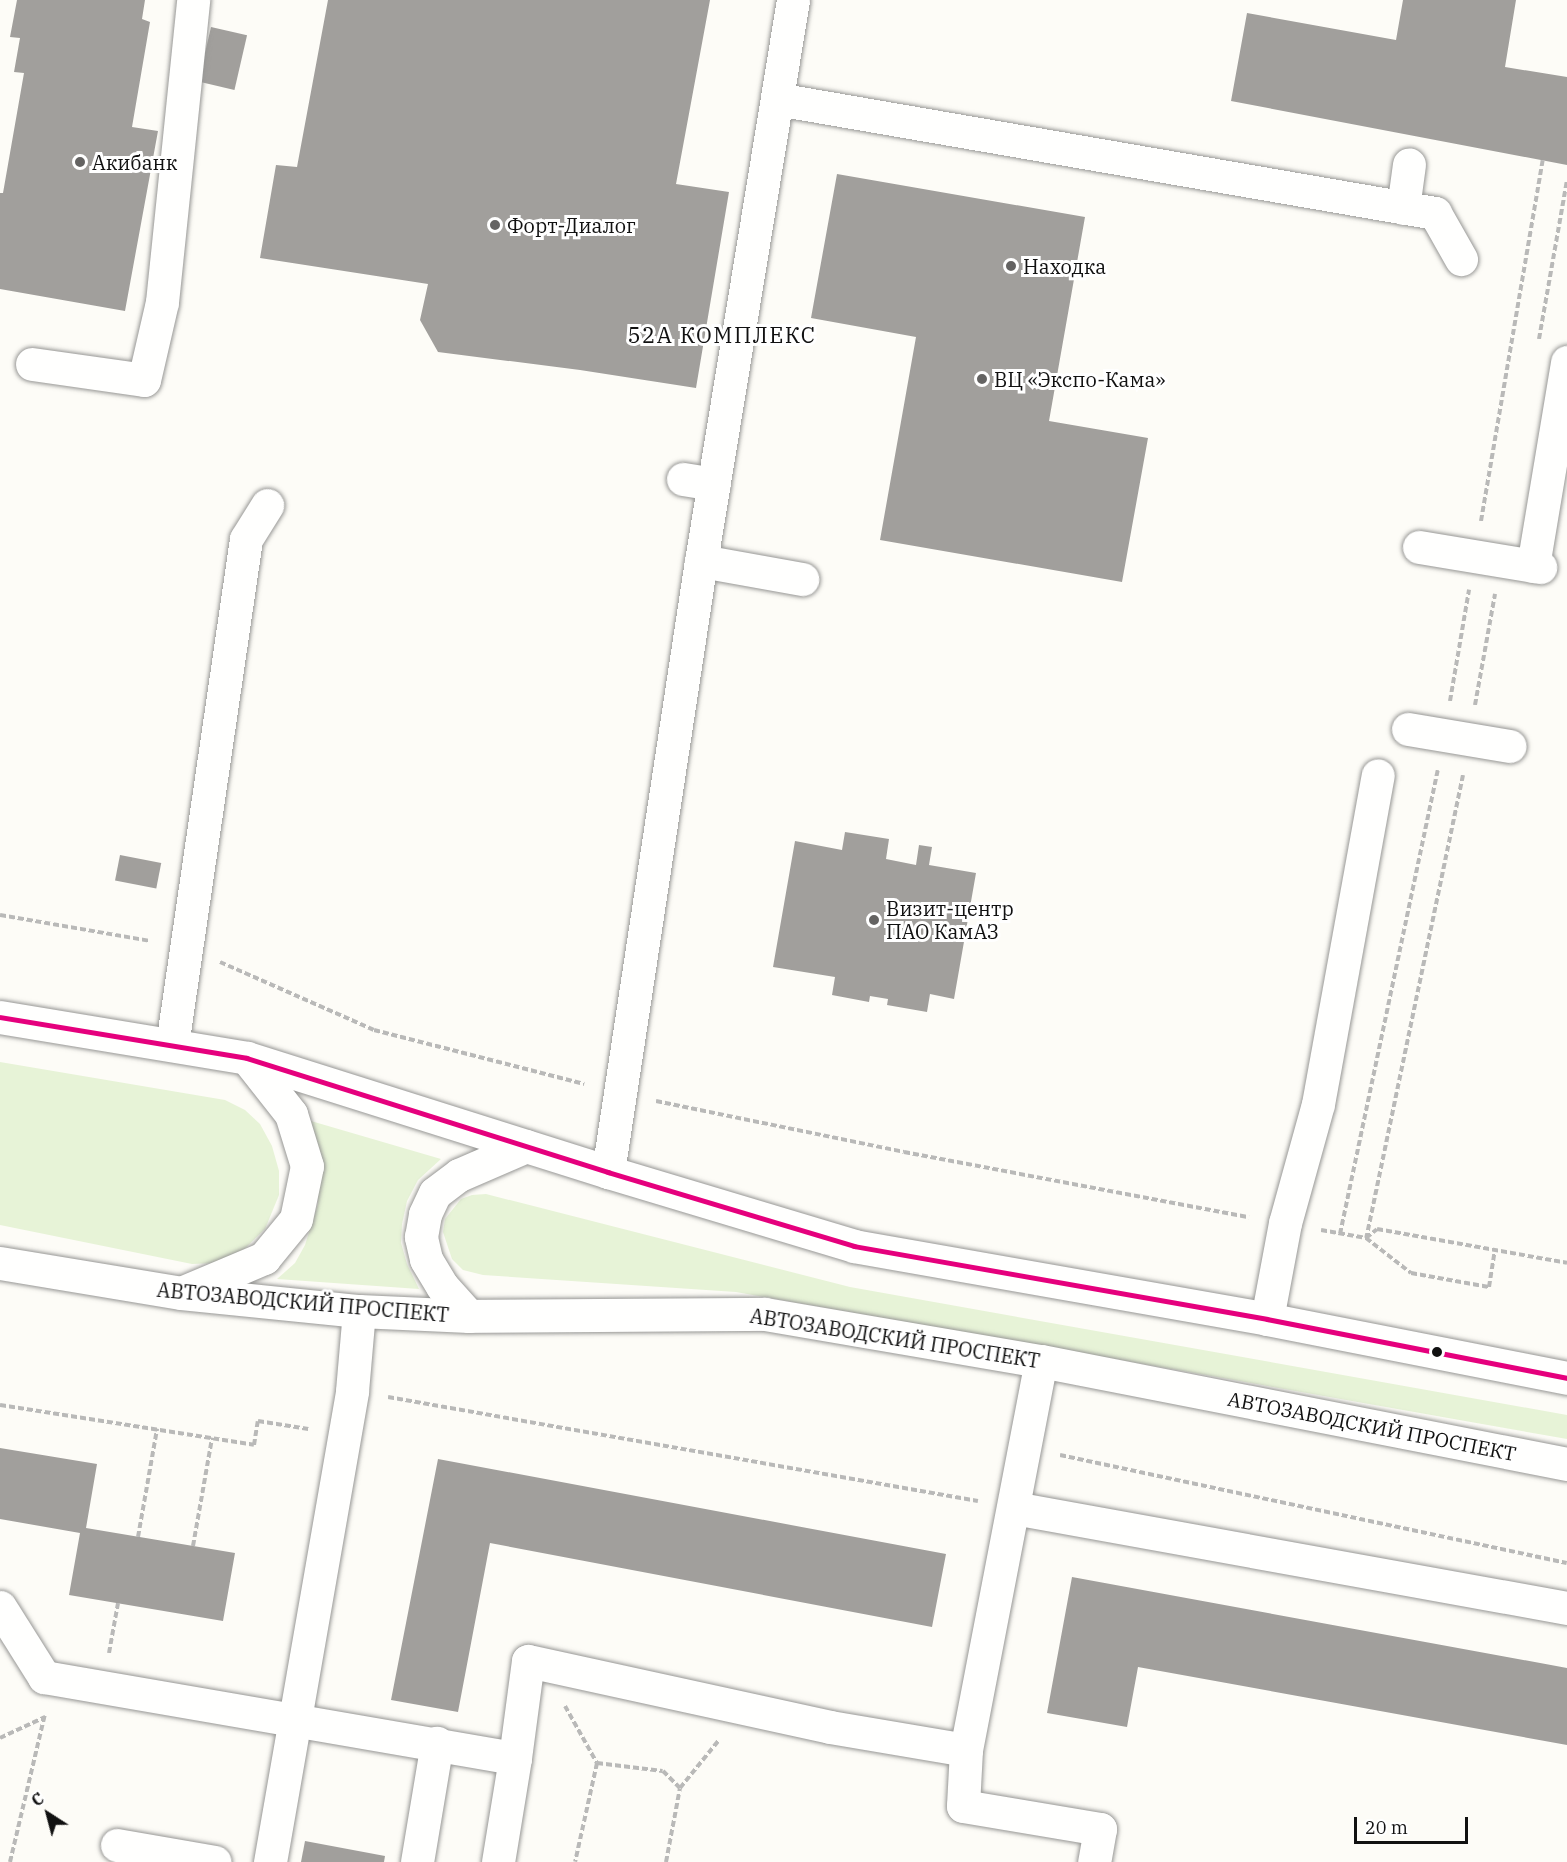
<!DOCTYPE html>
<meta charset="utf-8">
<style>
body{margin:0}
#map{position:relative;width:1567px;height:1862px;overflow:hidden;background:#fdfcf7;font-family:"IBM Plex Serif",serif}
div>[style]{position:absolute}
.green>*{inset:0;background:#e7f3d7}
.building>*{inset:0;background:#a19f9c;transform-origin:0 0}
.path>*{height:4px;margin-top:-2px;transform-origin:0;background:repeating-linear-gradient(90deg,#b9b9b8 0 6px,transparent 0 9px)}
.roads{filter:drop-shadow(0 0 2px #979795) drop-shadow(0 0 2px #979795)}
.minor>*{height:33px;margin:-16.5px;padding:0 16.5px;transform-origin:16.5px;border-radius:16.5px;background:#fffffe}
.bus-1>*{height:4.5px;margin:-2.25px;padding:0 2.25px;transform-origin:2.25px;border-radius:2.25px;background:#e5007d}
.dots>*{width:16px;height:16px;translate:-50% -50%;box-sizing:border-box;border:3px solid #fff;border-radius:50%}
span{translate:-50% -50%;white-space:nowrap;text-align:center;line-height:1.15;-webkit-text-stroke:6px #fff;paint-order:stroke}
.poi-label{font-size:20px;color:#111}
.left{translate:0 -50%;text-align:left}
.street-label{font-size:20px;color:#111}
.quarter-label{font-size:22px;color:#111;letter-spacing:1.5px}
.north{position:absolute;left:18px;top:1784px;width:60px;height:60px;-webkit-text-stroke:4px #fff;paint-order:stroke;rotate:324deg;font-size:16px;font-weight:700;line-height:24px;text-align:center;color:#111}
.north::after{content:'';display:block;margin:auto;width:21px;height:27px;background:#111;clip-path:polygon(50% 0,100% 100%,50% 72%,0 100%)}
.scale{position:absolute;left:1354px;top:1817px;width:114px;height:27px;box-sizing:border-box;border:3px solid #111;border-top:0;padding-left:8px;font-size:18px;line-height:21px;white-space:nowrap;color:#111;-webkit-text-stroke:4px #fff;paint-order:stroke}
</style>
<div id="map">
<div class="green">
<div style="clip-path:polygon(0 1062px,225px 1100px,245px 1110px,260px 1124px,272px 1146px,279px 1171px,279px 1195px,265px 1229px,237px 1256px,216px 1263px,192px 1264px,0 1225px)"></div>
<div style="clip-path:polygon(311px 1121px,441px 1159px,418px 1180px,407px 1201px,402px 1224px,401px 1243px,407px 1264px,419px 1289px,277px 1279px,295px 1263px,305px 1245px,318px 1204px,317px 1143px)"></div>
<div style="clip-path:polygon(486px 1194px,850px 1287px,1567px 1415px,1567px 1439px,736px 1292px,483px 1275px,463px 1270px,452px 1259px,443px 1232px,445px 1219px,461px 1199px,472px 1195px)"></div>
</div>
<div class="building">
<div style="clip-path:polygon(17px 0,145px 0,142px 19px,150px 22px,132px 127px,158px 131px,125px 311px,0 289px,0 193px,3px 193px,24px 73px,14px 72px,20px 38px,10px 37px)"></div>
<div style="clip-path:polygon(328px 0,710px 0,676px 184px,729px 192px,696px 388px,580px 370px,438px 352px,420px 320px,428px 284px,260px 258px,276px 165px,297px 167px)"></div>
<div style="clip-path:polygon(1403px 0,1516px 0,1505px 67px,1567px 77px,1567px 165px,1231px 101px,1247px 13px,1396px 40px)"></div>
<div style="left:211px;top:27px;width:37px;height:56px;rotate:13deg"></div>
<div style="clip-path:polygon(837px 174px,1085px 217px,1049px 421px,1148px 438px,1122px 582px,880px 540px,916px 337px,811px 318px)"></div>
<div style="clip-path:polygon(845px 832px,889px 839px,886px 859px,916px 865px,919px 845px,932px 847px,929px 865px,976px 873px,954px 999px,930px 994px,927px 1012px,887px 1005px,888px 999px,870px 996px,869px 1002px,832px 995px,835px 977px,773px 967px,795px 841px,842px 850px)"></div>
<div style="left:120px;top:855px;width:42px;height:26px;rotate:11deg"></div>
<div style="clip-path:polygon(0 1448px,97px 1464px,86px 1528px,235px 1553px,223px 1621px,69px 1595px,80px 1533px,0 1519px)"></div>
<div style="clip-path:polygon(438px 1459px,946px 1554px,932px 1627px,490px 1543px,458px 1712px,391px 1700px)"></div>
<div style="clip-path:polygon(1072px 1577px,1567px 1668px,1567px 1745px,1138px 1667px,1127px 1727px,1047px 1713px)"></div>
<div style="clip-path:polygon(305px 1841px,385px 1856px,384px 1862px,301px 1862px)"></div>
</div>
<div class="path">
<div style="left:1539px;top:339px;width:161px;rotate:-80deg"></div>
<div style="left:1481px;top:521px;width:366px;rotate:-80.3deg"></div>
<div style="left:1450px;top:701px;width:113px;rotate:-80.3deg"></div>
<div style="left:1475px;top:705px;width:113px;rotate:-79.8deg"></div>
<div style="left:1463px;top:775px;width:473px;rotate:101.8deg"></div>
<div style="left:1366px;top:1238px;width:57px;rotate:37.9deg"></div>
<div style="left:1411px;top:1273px;width:79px;rotate:10.2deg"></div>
<div style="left:1489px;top:1287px;width:37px;rotate:-81deg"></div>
<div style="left:0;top:915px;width:152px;rotate:9.8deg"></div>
<div style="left:220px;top:962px;width:168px;rotate:23.8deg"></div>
<div style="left:374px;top:1030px;width:217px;rotate:14.4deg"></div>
<div style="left:656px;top:1101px;width:253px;rotate:11.6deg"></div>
<div style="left:904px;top:1152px;width:351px;rotate:10.7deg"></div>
<div style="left:1321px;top:1230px;width:46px;rotate:10.1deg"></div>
<div style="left:1366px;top:1238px;width:14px;rotate:-39deg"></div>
<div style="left:1377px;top:1229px;width:193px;rotate:10.1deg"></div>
<div style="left:1340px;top:1234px;width:474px;rotate:-78.1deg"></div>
<div style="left:388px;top:1397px;width:599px;rotate:10deg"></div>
<div style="left:0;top:1405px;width:257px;rotate:8.9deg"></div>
<div style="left:254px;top:1445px;width:24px;rotate:-81deg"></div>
<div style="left:258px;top:1421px;width:51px;rotate:9.1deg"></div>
<div style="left:1060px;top:1455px;width:518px;rotate:12.03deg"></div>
<div style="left:138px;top:1537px;width:110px;rotate:-80deg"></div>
<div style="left:193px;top:1546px;width:110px;rotate:-80deg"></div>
<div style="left:109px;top:1653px;width:51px;rotate:-79.8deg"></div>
<div style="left:565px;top:1706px;width:65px;rotate:60.7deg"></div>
<div style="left:597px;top:1763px;width:101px;rotate:102.5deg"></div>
<div style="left:0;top:1738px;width:50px;rotate:-25deg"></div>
<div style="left:597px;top:1763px;width:66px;rotate:6.9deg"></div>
<div style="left:663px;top:1771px;width:24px;rotate:45deg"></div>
<div style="left:680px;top:1788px;width:62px;rotate:-50.9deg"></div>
<div style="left:10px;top:1862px;width:152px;rotate:-76.7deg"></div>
<div style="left:666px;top:1862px;width:75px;rotate:-79.3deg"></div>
</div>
<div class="roads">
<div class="minor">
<div style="left:777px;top:99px;width:668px;rotate:9.83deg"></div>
<div style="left:1435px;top:213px;width:53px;rotate:60.5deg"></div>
<div style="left:1403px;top:208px;width:44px;rotate:-82.2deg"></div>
<div style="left:32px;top:364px;width:113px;rotate:8.1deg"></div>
<div style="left:144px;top:380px;width:80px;rotate:-77deg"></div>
<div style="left:162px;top:302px;width:304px;rotate:-84.1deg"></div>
<div style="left:683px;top:479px;width:31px;rotate:9deg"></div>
<div style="left:1419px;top:547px;width:123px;rotate:9.4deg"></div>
<div style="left:701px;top:561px;width:103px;rotate:10.1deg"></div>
<div style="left:1533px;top:566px;width:207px;rotate:-80.5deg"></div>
<div style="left:1408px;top:729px;width:103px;rotate:9.5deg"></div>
<div style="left:0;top:1017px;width:250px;rotate:9.4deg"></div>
<div style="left:247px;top:1058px;width:379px;rotate:17.5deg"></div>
<div style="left:608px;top:1172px;width:257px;rotate:16.7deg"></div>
<div style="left:854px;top:1246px;width:419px;rotate:10deg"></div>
<div style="left:1267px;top:1319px;width:306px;rotate:11.1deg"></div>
<div style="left:172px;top:1045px;width:511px;rotate:-81.68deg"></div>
<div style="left:246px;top:539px;width:40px;rotate:-58deg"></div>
<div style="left:608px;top:1172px;width:618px;rotate:-81.35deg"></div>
<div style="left:701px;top:561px;width:568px;rotate:-80.69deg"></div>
<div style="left:0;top:1263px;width:183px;rotate:9.4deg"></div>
<div style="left:181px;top:1293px;width:179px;rotate:5.8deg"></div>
<div style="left:359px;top:1311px;width:110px;rotate:2.6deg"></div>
<div style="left:469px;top:1316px;width:296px;rotate:-0.4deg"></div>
<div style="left:765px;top:1314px;width:280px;rotate:9.7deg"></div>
<div style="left:1041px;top:1361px;width:536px;rotate:11.08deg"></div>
<div style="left:186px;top:1291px;width:85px;rotate:-22.9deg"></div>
<div style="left:264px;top:1258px;width:50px;rotate:-50.6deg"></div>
<div style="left:296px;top:1219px;width:54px;rotate:-78.3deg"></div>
<div style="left:307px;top:1166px;width:54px;rotate:-107.1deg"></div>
<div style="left:291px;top:1114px;width:71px;rotate:-128.2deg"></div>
<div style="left:469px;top:1316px;width:40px;rotate:-132deg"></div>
<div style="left:442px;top:1286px;width:31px;rotate:-121deg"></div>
<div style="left:426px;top:1259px;width:23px;rotate:-103deg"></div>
<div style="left:421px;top:1237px;width:23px;rotate:-80deg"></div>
<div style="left:425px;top:1214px;width:23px;rotate:-65deg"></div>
<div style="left:435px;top:1193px;width:30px;rotate:-37deg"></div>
<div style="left:459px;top:1175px;width:73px;rotate:-23.4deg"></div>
<div style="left:1267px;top:1319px;width:98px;rotate:-79.4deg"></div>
<div style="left:1285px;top:1223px;width:123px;rotate:-74.5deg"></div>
<div style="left:1318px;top:1104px;width:334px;rotate:-79.7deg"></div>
<div style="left:1014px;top:1508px;width:562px;rotate:10.25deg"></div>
<div style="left:0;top:1607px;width:83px;rotate:57.8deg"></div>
<div style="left:44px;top:1677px;width:478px;rotate:9.8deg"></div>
<div style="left:515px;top:1758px;width:98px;rotate:-82.4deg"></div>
<div style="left:528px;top:1661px;width:309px;rotate:12.3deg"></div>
<div style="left:830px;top:1727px;width:138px;rotate:9.6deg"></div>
<div style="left:966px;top:1750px;width:396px;rotate:-79.1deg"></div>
<div style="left:966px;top:1750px;width:56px;rotate:93.1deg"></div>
<div style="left:963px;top:1806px;width:139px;rotate:9.5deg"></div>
<div style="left:1100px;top:1829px;width:34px;rotate:100deg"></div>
<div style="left:117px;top:1845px;width:99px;rotate:9.8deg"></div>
<div style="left:270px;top:1862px;width:478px;rotate:-80.1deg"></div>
<div style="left:352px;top:1391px;width:80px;rotate:-85deg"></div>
<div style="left:417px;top:1862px;width:121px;rotate:-80.5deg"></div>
<div style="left:498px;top:1862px;width:105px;rotate:-80.7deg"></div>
</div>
</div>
<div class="bus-1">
<div style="left:0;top:1017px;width:250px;rotate:9.4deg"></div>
<div style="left:247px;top:1058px;width:379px;rotate:17.5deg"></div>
<div style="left:608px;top:1172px;width:257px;rotate:16.7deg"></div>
<div style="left:854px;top:1246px;width:419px;rotate:10deg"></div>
<div style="left:1267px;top:1319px;width:306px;rotate:11.1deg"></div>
</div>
<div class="dots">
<div style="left:80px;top:162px;background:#646362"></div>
<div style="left:495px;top:225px;background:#646362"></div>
<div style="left:1011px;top:266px;background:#646362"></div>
<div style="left:982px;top:379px;background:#646362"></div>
<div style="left:874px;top:920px;background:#646362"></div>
<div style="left:1437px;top:1352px;background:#111"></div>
</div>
<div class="poi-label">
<span class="left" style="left:92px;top:162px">Акибанк</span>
<span class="left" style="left:507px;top:225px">Форт-Диалог</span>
<span class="left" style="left:1023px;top:266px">Находка</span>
<span class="left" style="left:994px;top:379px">ВЦ «Экспо-Кама»</span>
<span class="left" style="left:886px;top:920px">Визит-центр<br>ПАО КамАЗ</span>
</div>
<div class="street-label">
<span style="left:303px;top:1302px;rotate:5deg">АВТОЗАВОДСКИЙ ПРОСПЕКТ</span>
<span style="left:895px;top:1338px;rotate:9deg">АВТОЗАВОДСКИЙ ПРОСПЕКТ</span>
<span style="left:1372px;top:1426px;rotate:11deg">АВТОЗАВОДСКИЙ ПРОСПЕКТ</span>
</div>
<div class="quarter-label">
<span style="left:722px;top:335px">52А КОМПЛЕКС</span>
</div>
<div class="north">С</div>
<div class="scale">20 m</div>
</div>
